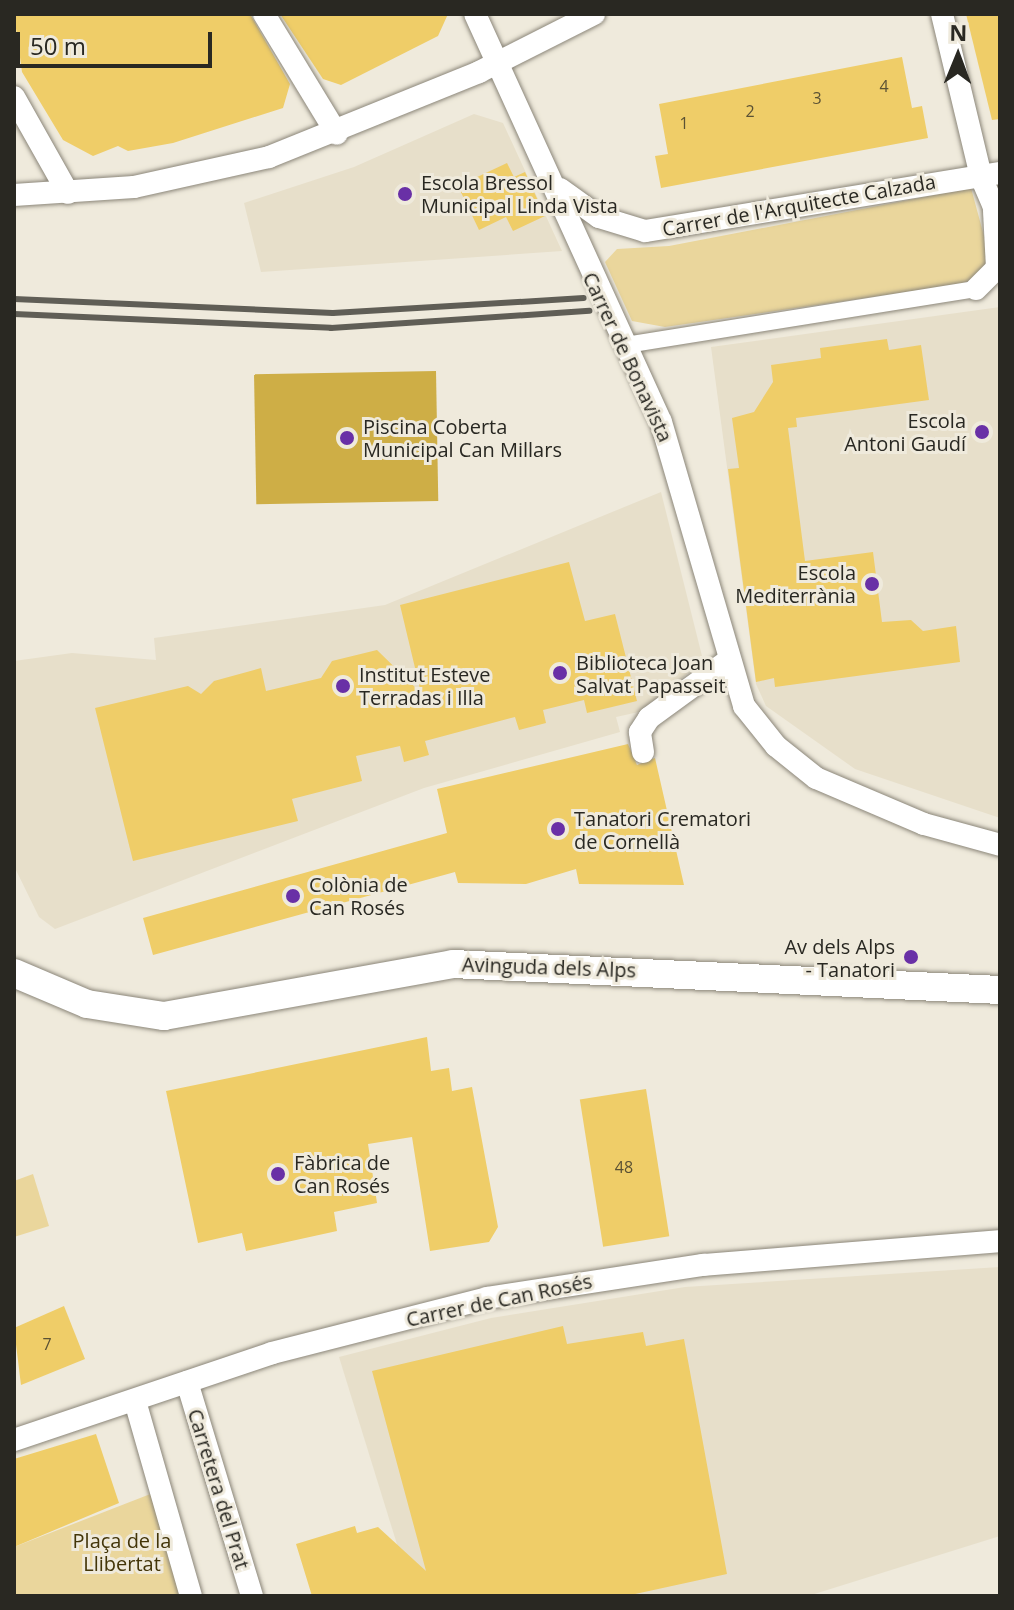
<!DOCTYPE html>
<meta charset="utf-8">
<style>
body{margin:0}
#map{position:relative;width:1014px;height:1610px;overflow:hidden;background:#efeadc;font-family:"Open Sans",sans-serif}
div>[style]{position:absolute}
.built>*{inset:0;background:#e7dfca}
.green>*{inset:0;background:#ead69c}
.water>*{inset:0;background:#ceae46;transform-origin:0 0}
.building>*{inset:0;background:#efcd68;transform-origin:0 0}
.roads{filter:drop-shadow(0 0 2px #8b8679) drop-shadow(0 0 2px #8b8679)}
.pedestrian>*{height:16px;margin:-8px;padding:0 8px;transform-origin:8px;border-radius:8px;background:#fff}
.minor>*{height:22px;margin:-11px;padding:0 11px;transform-origin:11px;border-radius:11px;background:#fff}
.tertiary>*{height:28px;margin:-14px;padding:0 14px;transform-origin:14px;border-radius:14px;background:#fff}
.rail>*{height:6px;margin:-3px;padding:0 3px;transform-origin:3px;border-radius:3px;background:#605e56}
.dots>*{width:22px;height:22px;translate:-50% -50%;box-sizing:border-box;border:4px solid #efeadc;border-radius:50%}
span{translate:-50% -50%;white-space:nowrap;text-align:center;line-height:1.15;-webkit-text-stroke:6px #efeadc;paint-order:stroke}
.number-label{font-size:16px;color:#5a5134}
.number-label span{-webkit-text-stroke-width:0}
.poi-label{font-size:20px;color:#292822}
.left{translate:0 -50%;text-align:left}
.right{translate:-100% -50%;text-align:right}
.street-label{font-size:20px;color:#292822}
.park-label{font-size:20px;color:#433508}
.frame{position:absolute;inset:0;border:16px solid #292822;pointer-events:none}
.north{position:absolute;left:918px;top:16px;width:80px;height:80px;-webkit-text-stroke:6px #efeadc;paint-order:stroke;rotate:1deg;font-size:22px;font-weight:700;line-height:32px;text-align:center;color:#292822}
.north::after{content:'';display:block;margin:auto;width:28px;height:36px;background:#292822;clip-path:polygon(50% 0,100% 100%,50% 72%,0 100%)}
.scale{position:absolute;left:16px;top:32px;width:196px;height:36px;box-sizing:border-box;border:4px solid #292822;border-top:0;padding-left:10px;font-size:24px;line-height:28px;white-space:nowrap;color:#292822;-webkit-text-stroke:6px #efeadc;paint-order:stroke}
</style>
<div id="map">
<div class="built">
<div style="clip-path:polygon(474px 114px,503px 123px,562px 251px,261px 272px,244px 203px,354px 167px)"></div>
<div style="clip-path:polygon(1000px 307px,1000px 818px,855px 769px,766px 706px,756px 684px,711px 347px)"></div>
<div style="clip-path:polygon(661px 492px,703px 660px,643px 711px,616px 717px,620px 732px,424px 788px,55px 929px,39px 917px,14px 866px,14px 661px,72px 653px,156px 660px,154px 638px,385px 605px)"></div>
<div style="clip-path:polygon(1000px 1267px,1000px 1536px,808px 1596px,413px 1596px,339px 1357px,491px 1318px,685px 1287px)"></div>
</div>
<div class="green">
<div style="clip-path:polygon(971px 188px,990px 258px,973px 280px,955px 285px,665px 327px,632px 321px,605px 262px,617px 249px,669px 246px)"></div>
<div style="clip-path:polygon(33px 1174px,49px 1226px,14px 1237px,14px 1181px)"></div>
<div style="clip-path:polygon(153px 1493px,184px 1596px,14px 1596px,14px 1547px)"></div>
</div>
<div class="water">
<div style="left:436px;top:371px;width:130px;height:182px;rotate:89deg"></div>
</div>
<div class="building">
<div style="clip-path:polygon(14px 14px,250px 14px,290px 84px,283px 108px,173px 143px,128px 151px,118px 146px,93px 156px,63px 140px,22px 72px)"></div>
<div style="clip-path:polygon(280px 14px,448px 14px,438px 36px,341px 85px,323px 79px)"></div>
<div style="clip-path:polygon(966px 14px,1000px 14px,1000px 119px,992px 120px)"></div>
<div style="clip-path:polygon(902px 57px,912px 108px,922px 106px,928px 138px,661px 188px,655px 156px,668px 154px,659px 104px)"></div>
<div style="clip-path:polygon(507px 163px,514px 177px,525px 172px,545px 216px,513px 231px,506px 217px,479px 230px,458px 186px)"></div>
<div style="clip-path:polygon(887px 339px,889px 350px,921px 345px,929px 400px,796px 418px,797px 427px,788px 428px,805px 561px,873px 552px,882px 622px,911px 620px,923px 631px,956px 626px,960px 662px,775px 687px,774px 678px,756px 682px,728px 469px,739px 468px,732px 418px,754px 412px,773px 382px,771px 365px,821px 358px,820px 348px)"></div>
<div style="clip-path:polygon(569px 562px,585px 621px,615px 614px,637px 701px,587px 713px,584px 700px,543px 710px,546px 723px,519px 730px,515px 717px,425px 741px,429px 755px,404px 762px,400px 746px,356px 756px,362px 781px,292px 799px,298px 821px,133px 861px,95px 708px,188px 686px,201px 694px,214px 681px,261px 668px,266px 691px,321px 678px,332px 661px,377px 650px,421px 693px,400px 605px)"></div>
<div style="clip-path:polygon(628px 744px,637px 765px,655px 758px,684px 885px,579px 884px,576px 869px,526px 884px,458px 883px,455px 872px,153px 955px,143px 918px,447px 833px,437px 789px)"></div>
<div style="clip-path:polygon(427px 1037px,431px 1071px,449px 1068px,452px 1091px,472px 1087px,498px 1227px,489px 1242px,430px 1251px,412px 1137px,368px 1144px,377px 1203px,334px 1212px,337px 1231px,246px 1251px,242px 1233px,198px 1243px,166px 1091px)"></div>
<div style="left:646px;top:1089px;width:149px;height:67px;rotate:81deg"></div>
<div style="clip-path:polygon(64px 1306px,85px 1359px,21px 1385px,14px 1328px)"></div>
<div style="clip-path:polygon(563px 1326px,567px 1344px,643px 1332px,646px 1346px,684px 1339px,727px 1574px,626px 1596px,312px 1596px,296px 1544px,355px 1526px,357px 1533px,378px 1527px,426px 1571px,372px 1371px)"></div>
<div style="clip-path:polygon(96px 1434px,119px 1503px,14px 1547px,14px 1459px)"></div>
</div>
<div class="roads">
<div class="pedestrian">
<div style="left:626px;top:345px;width:354px;rotate:-9.1deg"></div>
</div>
<div class="minor">
<div style="left:264px;top:14px;width:140px;rotate:58.7deg"></div>
<div style="left:475px;top:14px;width:448px;rotate:65.5deg"></div>
<div style="left:661px;top:422px;width:296px;rotate:73.7deg"></div>
<div style="left:744px;top:706px;width:51px;rotate:51.3deg"></div>
<div style="left:776px;top:746px;width:51px;rotate:38.7deg"></div>
<div style="left:816px;top:778px;width:117px;rotate:23.1deg"></div>
<div style="left:924px;top:824px;width:79px;rotate:15.4deg"></div>
<div style="left:942px;top:14px;width:168px;rotate:76.5deg"></div>
<div style="left:981px;top:177px;width:48px;rotate:66.6deg"></div>
<div style="left:14px;top:97px;width:110px;rotate:60.6deg"></div>
<div style="left:560px;top:189px;width:48px;rotate:35.7deg"></div>
<div style="left:599px;top:217px;width:48px;rotate:16.9deg"></div>
<div style="left:645px;top:231px;width:360px;rotate:-9.3deg"></div>
<div style="left:14px;top:195px;width:120px;rotate:-3.8deg"></div>
<div style="left:134px;top:187px;width:138px;rotate:-12.5deg"></div>
<div style="left:269px;top:157px;width:227px;rotate:-22deg"></div>
<div style="left:479px;top:72px;width:129px;rotate:-26.8deg"></div>
<div style="left:976px;top:289px;width:30px;rotate:-45deg"></div>
<div style="left:997px;top:268px;width:58px;rotate:-93deg"></div>
<div style="left:643px;top:752px;width:20px;rotate:-99deg"></div>
<div style="left:640px;top:732px;width:17px;rotate:-57deg"></div>
<div style="left:649px;top:718px;width:95px;rotate:-36deg"></div>
<div style="left:187px;top:1382px;width:224px;rotate:73.1deg"></div>
<div style="left:135px;top:1401px;width:203px;rotate:74deg"></div>
<div style="left:14px;top:1440px;width:272px;rotate:-18.6deg"></div>
<div style="left:272px;top:1353px;width:222px;rotate:-14.3deg"></div>
<div style="left:487px;top:1298px;width:219px;rotate:-8.7deg"></div>
<div style="left:703px;top:1265px;width:298px;rotate:-4.6deg"></div>
</div>
<div class="tertiary">
<div style="left:14px;top:973px;width:79px;rotate:23deg"></div>
<div style="left:87px;top:1004px;width:78px;rotate:8.9deg"></div>
<div style="left:164px;top:1016px;width:294px;rotate:-10.2deg"></div>
<div style="left:453px;top:964px;width:548px;rotate:2.72deg"></div>
</div>
</div>
<div class="rail">
<div style="left:14px;top:299px;width:319px;rotate:2.5deg"></div>
<div style="left:333px;top:313px;width:251px;rotate:-3.4deg"></div>
<div style="left:14px;top:314px;width:317px;rotate:2.5deg"></div>
<div style="left:331px;top:328px;width:259px;rotate:-3.8deg"></div>
</div>
<div class="dots">
<div style="left:405px;top:194px;background:#6930a6"></div>
<div style="left:982px;top:432px;background:#6930a6"></div>
<div style="left:347px;top:438px;background:#6930a6"></div>
<div style="left:872px;top:584px;background:#6930a6"></div>
<div style="left:560px;top:673px;background:#6930a6"></div>
<div style="left:343px;top:686px;background:#6930a6"></div>
<div style="left:558px;top:829px;background:#6930a6"></div>
<div style="left:293px;top:896px;background:#6930a6"></div>
<div style="left:911px;top:957px;background:#6930a6"></div>
<div style="left:278px;top:1174px;background:#6930a6"></div>
</div>
<div class="number-label">
<span style="left:884px;top:86px">4</span>
<span style="left:817px;top:98px">3</span>
<span style="left:750px;top:111px">2</span>
<span style="left:684px;top:123px">1</span>
<span style="left:624px;top:1167px">48</span>
<span style="left:47px;top:1344px">7</span>
</div>
<div class="poi-label">
<span class="left" style="left:421px;top:194px">Escola Bressol<br>Municipal Linda Vista</span>
<span class="right" style="left:966px;top:432px">Escola<br>Antoni Gaudí</span>
<span class="left" style="left:363px;top:438px">Piscina Coberta<br>Municipal Can Millars</span>
<span class="right" style="left:856px;top:584px">Escola<br>Mediterrània</span>
<span class="left" style="left:576px;top:674px">Biblioteca Joan<br>Salvat Papasseit</span>
<span class="left" style="left:359px;top:686px">Institut Esteve<br>Terradas i Illa</span>
<span class="left" style="left:574px;top:830px">Tanatori Crematori<br>de Cornellà</span>
<span class="left" style="left:309px;top:896px">Colònia de<br>Can Rosés</span>
<span class="right" style="left:895px;top:958px">Av dels Alps<br>- Tanatori</span>
<span class="left" style="left:294px;top:1174px">Fàbrica de<br>Can Rosés</span>
</div>
<div class="street-label">
<span style="left:799px;top:205px;rotate:-10deg">Carrer de l'Arquitecte Calzada</span>
<span style="left:628px;top:357px;rotate:65deg">Carrer de Bonavista</span>
<span style="left:549px;top:967px;rotate:2deg">Avinguda dels Alps</span>
<span style="left:499px;top:1300px;rotate:-12deg">Carrer de Can Rosés</span>
<span style="left:219px;top:1489px;rotate:73deg">Carretera del Prat</span>
</div>
<div class="park-label">
<span style="left:122px;top:1552px">Plaça de la<br>Llibertat</span>
</div>
<div class="frame"></div>
<div class="north">N</div>
<div class="scale">50 m</div>
</div>
